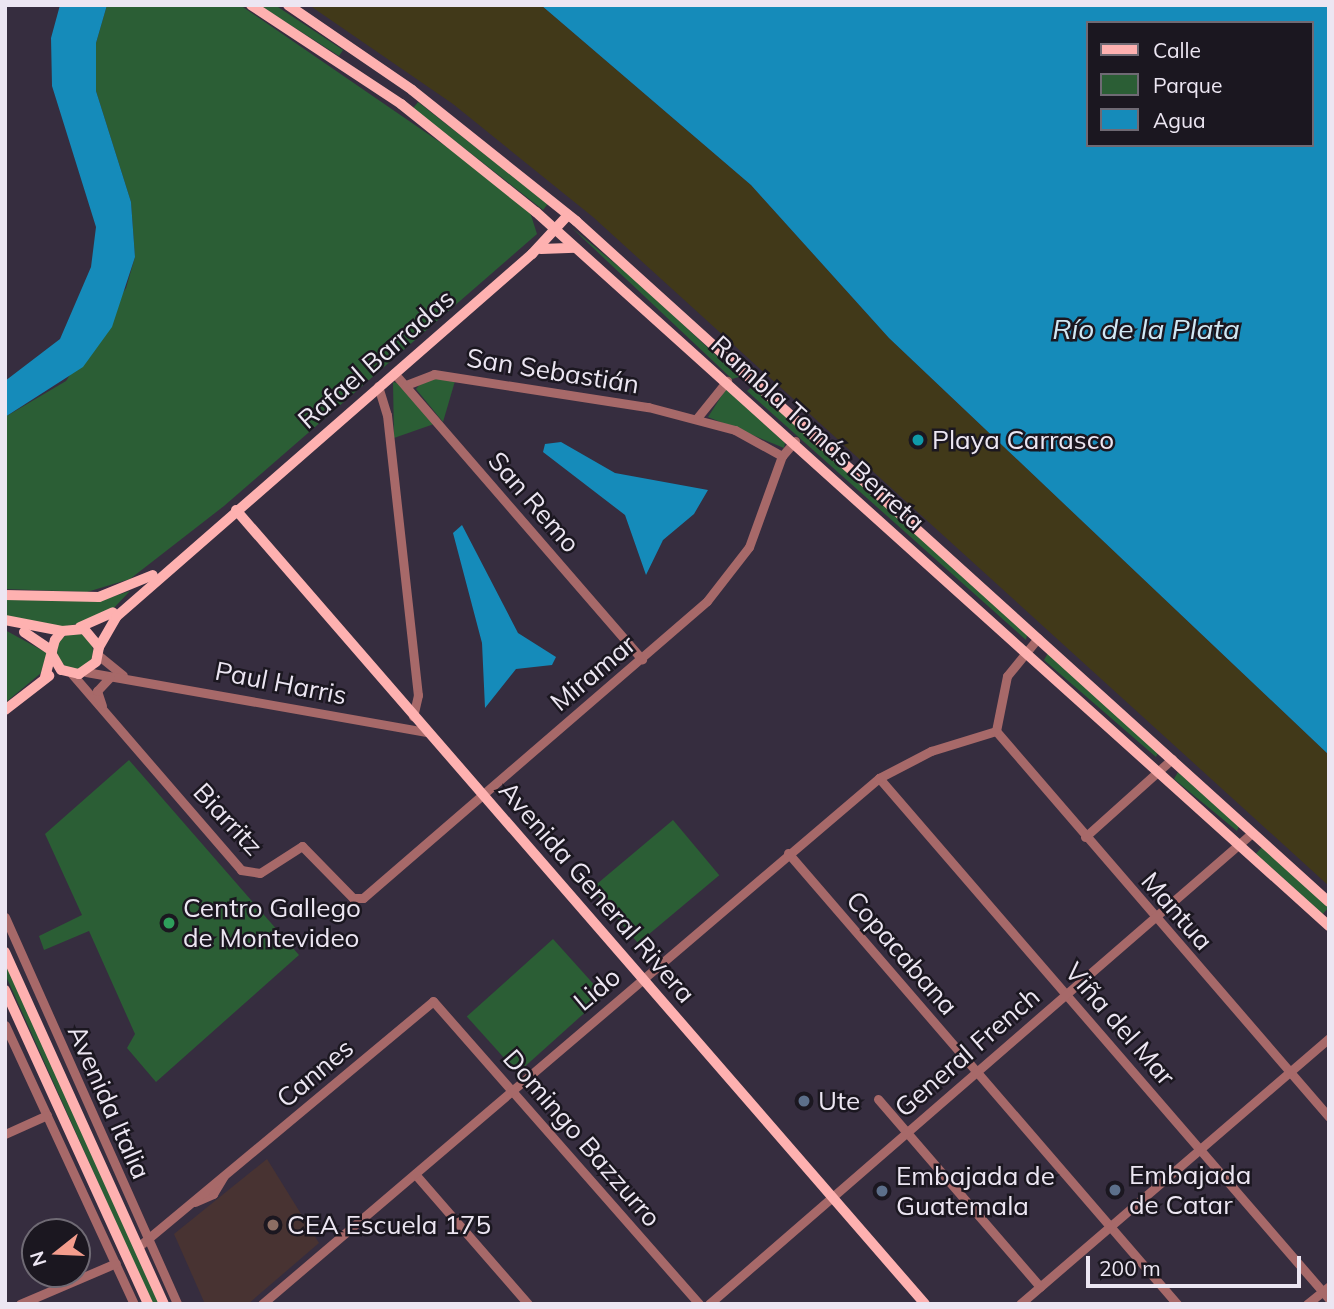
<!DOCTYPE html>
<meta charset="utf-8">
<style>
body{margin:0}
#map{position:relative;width:1334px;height:1309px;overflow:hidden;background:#362d3f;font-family:Mulish,sans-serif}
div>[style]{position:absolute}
.education>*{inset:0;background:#483332}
.green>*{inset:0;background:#2b5e35;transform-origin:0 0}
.round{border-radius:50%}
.sand>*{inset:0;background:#413919}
.water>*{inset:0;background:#158bba}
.minor>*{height:9px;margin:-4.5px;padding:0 4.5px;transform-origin:4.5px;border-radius:4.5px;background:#a76969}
.major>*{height:10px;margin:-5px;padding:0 5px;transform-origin:5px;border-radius:5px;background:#feb1b0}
.dots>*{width:19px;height:19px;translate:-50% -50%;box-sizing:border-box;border:4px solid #1b1720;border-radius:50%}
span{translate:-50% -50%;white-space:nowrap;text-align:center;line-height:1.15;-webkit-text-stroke:5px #1b1720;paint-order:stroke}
.street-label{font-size:26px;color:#ece6f2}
.poi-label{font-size:26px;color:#ece6f2}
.left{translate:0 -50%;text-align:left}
.water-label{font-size:28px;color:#d1e8f4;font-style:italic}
.frame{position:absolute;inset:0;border:7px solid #ece6f2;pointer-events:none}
.legend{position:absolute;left:1086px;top:21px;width:228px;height:126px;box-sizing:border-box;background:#1b1720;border:2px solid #6f6a74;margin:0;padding:9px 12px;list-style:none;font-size:21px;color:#ece6f2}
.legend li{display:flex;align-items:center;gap:14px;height:35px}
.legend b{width:35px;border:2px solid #6f6a74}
.north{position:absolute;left:21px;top:1218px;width:70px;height:70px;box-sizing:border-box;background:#1b1720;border:2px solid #6f6a74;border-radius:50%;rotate:252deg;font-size:19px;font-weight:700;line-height:28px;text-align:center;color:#ece6f2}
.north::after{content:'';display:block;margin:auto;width:24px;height:32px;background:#f49d8d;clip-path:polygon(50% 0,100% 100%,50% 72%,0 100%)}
.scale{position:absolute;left:1086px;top:1256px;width:215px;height:32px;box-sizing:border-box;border:4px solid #ece6f2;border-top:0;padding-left:9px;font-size:21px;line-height:24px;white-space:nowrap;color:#ece6f2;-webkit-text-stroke:5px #1b1720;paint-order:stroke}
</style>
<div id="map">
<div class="education">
<div style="clip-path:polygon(267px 1159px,319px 1243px,248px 1304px,205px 1304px,174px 1234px)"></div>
</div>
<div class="green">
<div style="clip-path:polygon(107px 5px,240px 5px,463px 158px,530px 212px,537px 234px,224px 506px,130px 579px,87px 592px,5px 589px,5px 417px,66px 381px,126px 288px,135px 257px,131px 202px,96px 91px,96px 43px)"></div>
<div style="clip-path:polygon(259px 5px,275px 5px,343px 50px,339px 56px)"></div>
<div style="left:418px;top:102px;width:165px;height:8px;rotate:38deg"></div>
<div style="clip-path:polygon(571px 227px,641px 285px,739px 377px,732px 379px)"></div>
<div style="clip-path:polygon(426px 377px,455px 381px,443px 422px,416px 389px)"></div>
<div style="clip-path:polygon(393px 382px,397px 383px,434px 424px,394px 438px)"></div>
<div style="clip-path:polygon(753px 386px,1027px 635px,1026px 640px,747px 391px)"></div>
<div style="clip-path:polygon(726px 389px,785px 443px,784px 448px,708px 417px)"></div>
<div style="clip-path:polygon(130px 591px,111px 611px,83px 623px,55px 628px,5px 617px,5px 598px,102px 600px)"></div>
<div style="clip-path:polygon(5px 630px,47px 653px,41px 673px,5px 703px)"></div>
<div class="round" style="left:57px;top:633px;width:36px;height:36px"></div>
<div style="clip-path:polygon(1048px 653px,1158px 753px,1156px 757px,1044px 660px)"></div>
<div style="clip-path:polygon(129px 760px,299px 955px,156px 1082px,127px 1048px,135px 1034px,89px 931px,44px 950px,39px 936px,82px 915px,45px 834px)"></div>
<div style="clip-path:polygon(1178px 772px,1239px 826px,1237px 831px,1174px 779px)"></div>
<div style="left:673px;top:820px;width:72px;height:106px;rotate:50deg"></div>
<div style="left:1262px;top:847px;width:90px;height:9px;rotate:42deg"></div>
<div style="left:553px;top:939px;width:76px;height:116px;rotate:48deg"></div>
<div style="clip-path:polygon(5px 959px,160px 1304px,153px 1304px,135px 1265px,5px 974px)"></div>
</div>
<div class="sand">
<div style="clip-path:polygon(309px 5px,541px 5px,751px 185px,889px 338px,1329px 755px,1329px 886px,593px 217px,453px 104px)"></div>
</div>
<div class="water">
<div style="clip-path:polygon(60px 5px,107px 5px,96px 43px,96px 91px,131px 202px,135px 257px,112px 327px,83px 367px,5px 417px,5px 381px,60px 339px,91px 267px,96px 227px,52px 86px,51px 38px)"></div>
<div style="clip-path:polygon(evenodd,541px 5px,1329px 5px,1329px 755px,889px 338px,751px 185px,541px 5px,1087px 23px,1311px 23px,1311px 145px,1087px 145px,1087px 23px)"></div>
<div style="clip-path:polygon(561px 442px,615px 473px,708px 490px,694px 514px,663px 540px,646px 575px,625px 515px,543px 452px,545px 444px)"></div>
<div style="clip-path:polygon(462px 525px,518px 633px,556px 657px,552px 665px,516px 669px,485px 708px,482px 643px,453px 533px)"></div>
</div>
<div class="minor">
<div style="left:394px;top:373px;width:379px;rotate:49.1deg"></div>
<div style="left:406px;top:385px;width:30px;rotate:-21deg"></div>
<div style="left:434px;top:374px;width:217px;rotate:8.8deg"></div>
<div style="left:648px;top:407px;width:90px;rotate:14.8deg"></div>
<div style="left:735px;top:430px;width:54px;rotate:29deg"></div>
<div style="left:378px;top:386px;width:30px;rotate:73deg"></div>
<div style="left:387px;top:415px;width:282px;rotate:83.7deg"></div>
<div style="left:418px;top:695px;width:22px;rotate:103deg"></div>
<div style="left:697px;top:418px;width:48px;rotate:-51deg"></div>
<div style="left:98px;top:655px;width:32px;rotate:39deg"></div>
<div style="left:86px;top:672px;width:346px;rotate:10deg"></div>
<div style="left:72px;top:674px;width:259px;rotate:49.2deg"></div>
<div style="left:241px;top:870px;width:19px;rotate:9deg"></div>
<div style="left:260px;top:873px;width:50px;rotate:-32.7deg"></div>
<div style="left:302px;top:846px;width:73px;rotate:45.6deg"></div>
<div style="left:353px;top:898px;width:10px"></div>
<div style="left:363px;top:898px;width:454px;rotate:-40.8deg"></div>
<div style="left:707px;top:601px;width:68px;rotate:-52.1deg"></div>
<div style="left:749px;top:547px;width:97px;rotate:-70.1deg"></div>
<div style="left:782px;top:456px;width:20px;rotate:-49deg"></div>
<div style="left:102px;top:706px;width:16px;rotate:-108deg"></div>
<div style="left:97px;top:691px;width:19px;rotate:-47deg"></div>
<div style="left:996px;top:731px;width:510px;rotate:49.22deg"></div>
<div style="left:879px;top:778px;width:688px;rotate:49.18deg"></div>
<div style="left:1085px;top:837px;width:117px;rotate:-41.9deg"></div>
<div style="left:788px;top:853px;width:596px;rotate:49.22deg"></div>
<div style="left:5px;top:917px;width:424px;rotate:66deg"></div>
<div style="left:5px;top:1025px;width:307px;rotate:65.2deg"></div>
<div style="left:878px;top:1099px;width:248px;rotate:49.2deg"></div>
<div style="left:5px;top:1134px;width:46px;rotate:-24.3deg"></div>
<div style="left:415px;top:1174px;width:172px;rotate:49deg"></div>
<div style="left:195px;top:1202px;width:20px;rotate:-24deg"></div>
<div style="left:213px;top:1194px;width:21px;rotate:-59deg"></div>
<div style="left:138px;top:1247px;width:384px;rotate:-39.8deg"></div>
<div style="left:433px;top:1001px;width:403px;rotate:48.7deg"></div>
<div style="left:20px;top:1304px;width:104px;rotate:-23.1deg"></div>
<div style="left:262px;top:1304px;width:811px;rotate:-40.45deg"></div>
<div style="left:879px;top:778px;width:59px;rotate:-27.4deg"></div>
<div style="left:931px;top:751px;width:68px;rotate:-17.1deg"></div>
<div style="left:996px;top:731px;width:56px;rotate:-78.7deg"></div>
<div style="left:1007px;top:676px;width:49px;rotate:-50.8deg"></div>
<div style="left:709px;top:1304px;width:719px;rotate:-40.94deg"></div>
<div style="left:1020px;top:1304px;width:408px;rotate:-40.7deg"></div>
<div style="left:1307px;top:1304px;width:28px;rotate:-39deg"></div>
</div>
<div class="major">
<div style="left:251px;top:5px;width:180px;rotate:33.4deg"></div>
<div style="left:401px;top:104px;width:173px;rotate:38.7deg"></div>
<div style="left:536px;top:212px;width:1067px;rotate:42deg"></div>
<div style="left:288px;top:5px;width:150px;rotate:34.4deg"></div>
<div style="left:412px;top:90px;width:210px;rotate:38.6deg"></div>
<div style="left:576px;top:221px;width:1015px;rotate:42.13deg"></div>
<div style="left:541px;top:249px;width:34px;rotate:-2deg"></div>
<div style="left:236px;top:510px;width:1051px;rotate:49.05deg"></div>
<div style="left:5px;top:595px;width:94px;rotate:1.2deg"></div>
<div style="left:99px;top:597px;width:58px;rotate:-22.2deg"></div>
<div style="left:5px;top:620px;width:58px;rotate:10.9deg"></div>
<div style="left:80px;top:627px;width:36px;rotate:-24deg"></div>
<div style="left:24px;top:632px;width:34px;rotate:34deg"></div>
<div style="left:99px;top:647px;width:34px;rotate:-60deg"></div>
<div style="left:116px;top:617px;width:552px;rotate:-41.11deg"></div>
<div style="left:532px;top:254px;width:53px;rotate:-47.3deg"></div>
<div style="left:45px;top:677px;width:38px;rotate:-75deg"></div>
<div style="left:55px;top:640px;width:11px;rotate:-52deg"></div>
<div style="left:62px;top:631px;width:22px;rotate:-5deg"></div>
<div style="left:84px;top:629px;width:23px;rotate:50deg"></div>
<div style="left:99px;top:647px;width:15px;rotate:101deg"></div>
<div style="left:96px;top:662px;width:21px;rotate:145deg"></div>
<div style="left:79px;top:674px;width:18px;rotate:-167deg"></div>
<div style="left:61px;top:670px;width:16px;rotate:-120deg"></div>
<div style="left:5px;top:710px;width:56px;rotate:-37.7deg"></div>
<div style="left:5px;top:952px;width:386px;rotate:65.7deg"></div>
<div style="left:5px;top:990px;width:345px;rotate:65.5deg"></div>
</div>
<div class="dots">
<div style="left:918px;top:440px;background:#0f9aa8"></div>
<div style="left:169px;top:923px;background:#2e9e5b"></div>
<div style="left:804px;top:1101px;background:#5c6f8a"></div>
<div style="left:1115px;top:1190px;background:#5c6f8a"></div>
<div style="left:882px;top:1191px;background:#5c6f8a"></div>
<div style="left:273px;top:1225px;background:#8d6e63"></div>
</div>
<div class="street-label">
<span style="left:376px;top:359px;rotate:-41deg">Rafael Barradas</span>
<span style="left:553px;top:371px;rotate:9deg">San Sebastián</span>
<span style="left:818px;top:433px;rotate:42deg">Rambla Tomás Berreta</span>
<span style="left:534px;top:502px;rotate:49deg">San Remo</span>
<span style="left:593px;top:673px;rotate:-40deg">Miramar</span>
<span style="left:281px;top:683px;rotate:11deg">Paul Harris</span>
<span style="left:228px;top:819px;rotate:47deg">Biarritz</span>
<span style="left:597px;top:892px;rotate:49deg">Avenida General Rivera</span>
<span style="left:1177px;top:911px;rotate:49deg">Mantua</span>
<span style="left:902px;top:953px;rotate:49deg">Copacabana</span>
<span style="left:597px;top:989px;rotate:-40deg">Lido</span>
<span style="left:1120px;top:1024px;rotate:49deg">Viña del Mar</span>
<span style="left:967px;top:1052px;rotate:-41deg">General French</span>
<span style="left:315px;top:1073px;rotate:-40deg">Cannes</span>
<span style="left:109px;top:1102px;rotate:66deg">Avenida Italia</span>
<span style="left:582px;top:1138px;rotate:49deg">Domingo Bazzurro</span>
</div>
<div class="poi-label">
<span class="left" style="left:932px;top:440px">Playa Carrasco</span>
<span class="left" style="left:183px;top:923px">Centro Gallego<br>de Montevideo</span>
<span class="left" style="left:818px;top:1101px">Ute</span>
<span class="left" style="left:1129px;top:1190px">Embajada<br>de Catar</span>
<span class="left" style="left:896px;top:1191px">Embajada de<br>Guatemala</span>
<span class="left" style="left:287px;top:1225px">CEA Escuela 175</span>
</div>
<div class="water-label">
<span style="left:1146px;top:329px">Río de la Plata</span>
</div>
<div class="frame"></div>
<ul class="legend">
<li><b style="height:9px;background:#feb1b0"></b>Calle</li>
<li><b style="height:19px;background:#2b5e35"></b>Parque</li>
<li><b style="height:19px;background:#158bba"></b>Agua</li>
</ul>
<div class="north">N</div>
<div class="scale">200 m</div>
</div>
